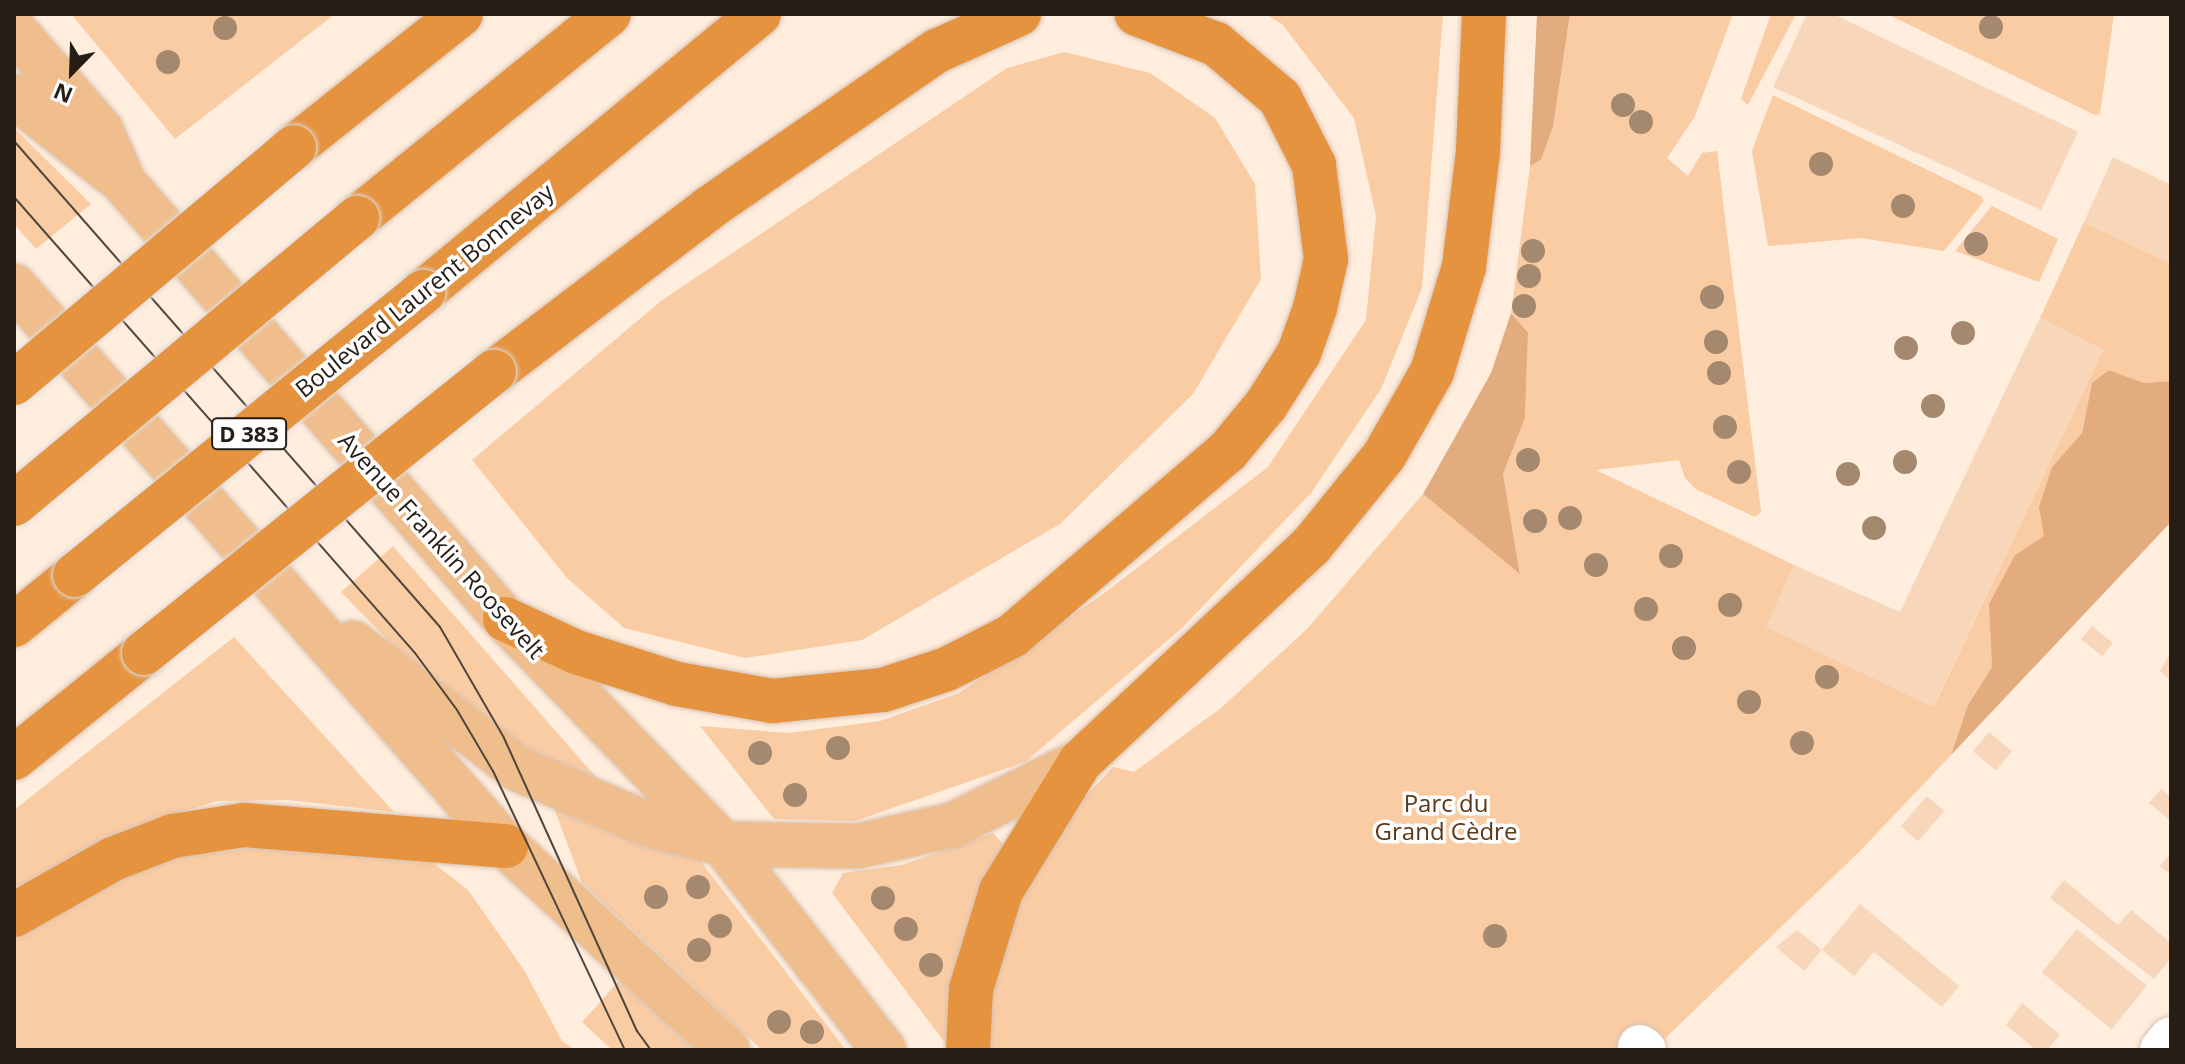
<!DOCTYPE html>
<meta charset="utf-8">
<style>
body{margin:0}
#map{position:relative;width:2185px;height:1064px;overflow:hidden;background:#ffedde;font-family:"Open Sans",sans-serif}
div>[style]{position:absolute}
.green>*{inset:0;background:#facca4}
.forest>*{inset:0;background:#e2ac7e}
.building>*{inset:0;background:#f7d6ba;transform-origin:0 0}
.roads{filter:drop-shadow(0 0 2px #d8c2b0) drop-shadow(0 0 2px #d8c2b0)}
.minor>*{height:44px;margin:-22px;padding:0 22px;transform-origin:22px;border-radius:22px;background:#fff}
.major>*{height:44px;margin:-22px;padding:0 22px;transform-origin:22px;border-radius:22px;background:#f0be8c}
.highway>*{height:44px;margin:-22px;padding:0 22px;transform-origin:22px;border-radius:22px;background:#e6933f}
.tram>*{height:2px;margin:-1px;padding:0 1px;transform-origin:1px;border-radius:1px;background:#50463d}
.bridges{filter:drop-shadow(0 0 2px #dcdbda) drop-shadow(0 0 2px #dcdbda)}
.highway-bridge>*{height:44px;margin:-22px;padding:0 22px;transform-origin:22px;border-radius:22px;background:#e6933f}
.trees>*{width:24px;height:24px;margin:-12px;border-radius:50%;background:#a5896f}
span{translate:-50% -50%;white-space:nowrap;text-align:center;line-height:1.15;-webkit-text-stroke:7px #fefefe;paint-order:stroke}
.shield-label span{padding:2px 6px;background:#fefefe;border:2px solid;border-radius:6px;-webkit-text-stroke-width:0}
.shield-label{font-size:22px;color:#251d16;font-weight:700}
.street-label{font-size:24px;color:#251d16}
.park-label{font-size:24px;color:#5c3815}
.frame{position:absolute;inset:0;border:16px solid #251d16;pointer-events:none}
.north{position:absolute;left:32px;top:32px;width:80px;height:80px;-webkit-text-stroke:6px #fefefe;paint-order:stroke;rotate:203deg;font-size:22px;font-weight:700;line-height:32px;text-align:center;color:#251d16}
.north::after{content:'';display:block;margin:auto;width:28px;height:36px;background:#251d16;clip-path:polygon(50% 0,100% 100%,50% 72%,0 100%)}
</style>
<div id="map">
<div class="green">
<div style="clip-path:polygon(71px 14px,335px 14px,175px 139px)"></div>
<div style="clip-path:polygon(1265px 14px,1443px 14px,1422px 288px,1381px 389px,1311px 493px,1182px 628px,1025px 762px,855px 821px,774px 819px,700px 726px,789px 733px,880px 721px,959px 693px,1103px 594px,1268px 467px,1366px 320px,1376px 216px,1354px 118px,1282px 24px)"></div>
<div style="clip-path:polygon(1570px 14px,1733px 14px,1695px 116px,1667px 158px,1688px 176px,1702px 153px,1717px 151px,1761px 512px,1755px 517px,1697px 490px,1685px 478px,1679px 460px,1596px 470px,1794px 565px,1767px 627px,1934px 706px,2103px 350px,2040px 318px,2084px 222px,2171px 264px,2171px 381px,2144px 383px,2109px 370px,2092px 384px,2082px 433px,2052px 467px,2044px 536px,2015px 555px,1991px 636px,1992px 667px,1968px 705px,1951px 755px,1859px 852px,1653px 1050px,986px 1050px,986px 1004px,1008px 917px,1081px 801px,1113px 767px,1134px 772px,1221px 708px,1308px 628px,1423px 494px,1520px 573px,1503px 474px,1525px 418px,1528px 334px,1511px 313px,1530px 166px,1541px 160px,1553px 127px)"></div>
<div style="clip-path:polygon(1771px 14px,1796px 14px,1748px 105px,1741px 99px)"></div>
<div style="clip-path:polygon(1887px 14px,2114px 14px,2100px 114px,2095px 115px)"></div>
<div style="clip-path:polygon(1064px 52px,1150px 73px,1215px 118px,1255px 184px,1261px 279px,1193px 394px,1060px 524px,862px 640px,745px 658px,624px 628px,567px 578px,472px 460px,661px 301px,1007px 68px)"></div>
<div style="clip-path:polygon(1773px 95px,1981px 196px,1984px 201px,1944px 251px,1861px 238px,1768px 246px,1752px 151px)"></div>
<div style="clip-path:polygon(14px 128px,91px 204px,36px 249px,14px 224px)"></div>
<div style="clip-path:polygon(1992px 206px,2058px 239px,2039px 282px,1955px 251px)"></div>
<div style="clip-path:polygon(393px 546px,611px 794px,554px 769px,417px 670px,341px 592px)"></div>
<div style="clip-path:polygon(234px 637px,394px 812px,289px 800px,217px 801px,137px 826px,14px 888px,14px 810px)"></div>
<div style="clip-path:polygon(554px 808px,695px 854px,846px 1050px,762px 1050px,582px 883px)"></div>
<div style="clip-path:polygon(993px 833px,1003px 844px,973px 905px,957px 958px,946px 1044px,832px 893px,843px 873px,902px 865px)"></div>
<div style="clip-path:polygon(254px 848px,332px 848px,432px 862px,468px 890px,524px 970px,562px 1041px,575px 1050px,14px 1050px,14px 928px,112px 874px,182px 856px)"></div>
<div style="clip-path:polygon(619px 981px,693px 1050px,610px 1048px,582px 1022px)"></div>
</div>
<div class="forest">
<div style="clip-path:polygon(1537px 14px,1570px 14px,1553px 127px,1541px 160px,1530px 166px)"></div>
<div style="clip-path:polygon(1511px 313px,1528px 333px,1525px 418px,1503px 474px,1520px 574px,1423px 494px,1491px 373px)"></div>
<div style="clip-path:polygon(2109px 370px,2144px 383px,2171px 381px,2171px 522px,1951px 755px,1968px 705px,1992px 667px,1989px 604px,2015px 555px,2044px 536px,2039px 507px,2052px 467px,2082px 433px,2092px 383px)"></div>
</div>
<div class="building">
<div style="clip-path:polygon(1807px 14px,1833px 14px,2078px 132px,2041px 210px,1773px 87px)"></div>
<div style="clip-path:polygon(2113px 157px,2171px 185px,2171px 264px,2084px 222px)"></div>
<div style="clip-path:polygon(2040px 318px,2103px 350px,1933px 707px,1766px 627px,1794px 565px,1900px 612px)"></div>
<div style="left:2092px;top:626px;width:27px;height:17px;rotate:39deg"></div>
<div style="clip-path:polygon(2171px 652px,2171px 681px,2160px 671px)"></div>
<div style="left:1989px;top:732px;width:30px;height:25px;rotate:40deg"></div>
<div style="clip-path:polygon(2161px 789px,2171px 797px,2171px 821px,2149px 803px)"></div>
<div style="left:1927px;top:796px;width:23px;height:40px;rotate:41deg"></div>
<div style="clip-path:polygon(2171px 853px,2171px 875px,2160px 866px)"></div>
<div style="clip-path:polygon(2064px 880px,2118px 925px,2131px 910px,2171px 943px,2171px 958px,2154px 979px,2050px 898px)"></div>
<div style="clip-path:polygon(1860px 904px,1959px 986px,1942px 1007px,1874px 952px,1854px 976px,1822px 950px)"></div>
<div style="left:2077px;top:929px;width:90px;height:56px;rotate:39deg"></div>
<div style="clip-path:polygon(1797px 930px,1822px 950px,1804px 971px,1776px 947px)"></div>
<div style="clip-path:polygon(2022px 1003px,2060px 1035px,2047px 1050px,2036px 1050px,2006px 1025px)"></div>
</div>
<div class="roads">
<div class="minor">
<div style="left:1640px;top:1047px;width:5px;rotate:37deg"></div>
<div style="left:2162px;top:1050px;width:14px;rotate:-51deg"></div>
</div>
<div class="major">
<div style="left:14px;top:30px;width:133px;rotate:49deg"></div>
<div style="left:101px;top:130px;width:58px;rotate:66.5deg"></div>
<div style="left:124px;top:183px;width:579px;rotate:48.85deg"></div>
<div style="left:505px;top:619px;width:313px;rotate:45.9deg"></div>
<div style="left:723px;top:844px;width:261px;rotate:52deg"></div>
<div style="left:14px;top:96px;width:126px;rotate:38.2deg"></div>
<div style="left:14px;top:286px;width:745px;rotate:48.7deg"></div>
<div style="left:506px;top:846px;width:301px;rotate:42.6deg"></div>
<div style="left:353px;top:643px;width:208px;rotate:37.4deg"></div>
<div style="left:518px;top:769px;width:138px;rotate:23deg"></div>
<div style="left:645px;top:823px;width:81px;rotate:15.1deg"></div>
<div style="left:723px;top:844px;width:135px;rotate:0.8deg"></div>
<div style="left:858px;top:846px;width:97px;rotate:-12.5deg"></div>
<div style="left:953px;top:825px;width:142px;rotate:-26.4deg"></div>
</div>
<div class="highway">
<div style="left:294px;top:147px;width:213px;rotate:-38.5deg"></div>
<div style="left:357px;top:218px;width:324px;rotate:-39deg"></div>
<div style="left:423px;top:292px;width:436px;rotate:-39.6deg"></div>
<div style="left:494px;top:372px;width:270px;rotate:-37.3deg"></div>
<div style="left:709px;top:208px;width:277px;rotate:-34.6deg"></div>
<div style="left:937px;top:51px;width:90px;rotate:-24.3deg"></div>
<div style="left:505px;top:619px;width:78px;rotate:24.9deg"></div>
<div style="left:576px;top:652px;width:106px;rotate:17.6deg"></div>
<div style="left:677px;top:684px;width:97px;rotate:10.1deg"></div>
<div style="left:772px;top:701px;width:112px;rotate:-5.7deg"></div>
<div style="left:883px;top:690px;width:67px;rotate:-18.2deg"></div>
<div style="left:947px;top:669px;width:73px;rotate:-26.9deg"></div>
<div style="left:1012px;top:636px;width:283px;rotate:-40.6deg"></div>
<div style="left:1227px;top:452px;width:61px;rotate:-50.3deg"></div>
<div style="left:1266px;top:405px;width:62px;rotate:-57.6deg"></div>
<div style="left:1299px;top:353px;width:48px;rotate:-70.4deg"></div>
<div style="left:1315px;top:308px;width:50px;rotate:-77.3deg"></div>
<div style="left:1326px;top:259px;width:95px;rotate:-97.3deg"></div>
<div style="left:1314px;top:165px;width:75px;rotate:-116.9deg"></div>
<div style="left:1280px;top:98px;width:84px;rotate:-139.8deg"></div>
<div style="left:1216px;top:44px;width:85px;rotate:-159.2deg"></div>
<div style="left:14px;top:625px;width:79px;rotate:-39.3deg"></div>
<div style="left:14px;top:758px;width:167px;rotate:-38.9deg"></div>
<div style="left:14px;top:915px;width:114px;rotate:-29.5deg"></div>
<div style="left:113px;top:859px;width:64px;rotate:-21deg"></div>
<div style="left:173px;top:836px;width:72px;rotate:-8.8deg"></div>
<div style="left:244px;top:825px;width:263px;rotate:4.6deg"></div>
<div style="left:968px;top:1050px;width:61px;rotate:-87.2deg"></div>
<div style="left:971px;top:989px;width:102px;rotate:-73deg"></div>
<div style="left:1001px;top:891px;width:151px;rotate:-58.5deg"></div>
<div style="left:1080px;top:762px;width:316px;rotate:-43.1deg"></div>
<div style="left:1311px;top:546px;width:116px;rotate:-51deg"></div>
<div style="left:1384px;top:456px;width:97px;rotate:-60.3deg"></div>
<div style="left:1432px;top:372px;width:110px;rotate:-73.1deg"></div>
<div style="left:1464px;top:267px;width:117px;rotate:-83.1deg"></div>
<div style="left:1478px;top:151px;width:137px;rotate:-87.5deg"></div>
</div>
</div>
<div class="tram">
<div style="left:14px;top:141px;width:646px;rotate:48.76deg"></div>
<div style="left:440px;top:627px;width:128px;rotate:60deg"></div>
<div style="left:504px;top:738px;width:322px;rotate:65.6deg"></div>
<div style="left:637px;top:1031px;width:24px;rotate:54deg"></div>
<div style="left:14px;top:197px;width:607px;rotate:48.67deg"></div>
<div style="left:415px;top:653px;width:71px;rotate:53.6deg"></div>
<div style="left:457px;top:710px;width:71px;rotate:59.5deg"></div>
<div style="left:493px;top:771px;width:309px;rotate:64.7deg"></div>
</div>
<div class="bridges">
<div class="highway-bridge">
<div style="left:14px;top:383px;width:366px;rotate:-40.1deg"></div>
<div style="left:14px;top:504px;width:447px;rotate:-39.8deg"></div>
<div style="left:75px;top:575px;width:449px;rotate:-39.1deg"></div>
<div style="left:144px;top:653px;width:449px;rotate:-38.8deg"></div>
</div>
</div>
<div class="trees">
<div style="left:1991px;top:27px"></div>
<div style="left:225px;top:28px"></div>
<div style="left:168px;top:62px"></div>
<div style="left:1623px;top:105px"></div>
<div style="left:1641px;top:122px"></div>
<div style="left:1821px;top:164px"></div>
<div style="left:1903px;top:206px"></div>
<div style="left:1976px;top:244px"></div>
<div style="left:1533px;top:251px"></div>
<div style="left:1529px;top:276px"></div>
<div style="left:1712px;top:297px"></div>
<div style="left:1524px;top:306px"></div>
<div style="left:1963px;top:333px"></div>
<div style="left:1716px;top:342px"></div>
<div style="left:1906px;top:348px"></div>
<div style="left:1719px;top:373px"></div>
<div style="left:1933px;top:406px"></div>
<div style="left:1725px;top:427px"></div>
<div style="left:1528px;top:460px"></div>
<div style="left:1905px;top:462px"></div>
<div style="left:1739px;top:472px"></div>
<div style="left:1848px;top:474px"></div>
<div style="left:1570px;top:518px"></div>
<div style="left:1535px;top:521px"></div>
<div style="left:1874px;top:528px"></div>
<div style="left:1671px;top:556px"></div>
<div style="left:1596px;top:565px"></div>
<div style="left:1730px;top:605px"></div>
<div style="left:1646px;top:609px"></div>
<div style="left:1684px;top:648px"></div>
<div style="left:1827px;top:677px"></div>
<div style="left:1749px;top:702px"></div>
<div style="left:1802px;top:743px"></div>
<div style="left:838px;top:748px"></div>
<div style="left:760px;top:753px"></div>
<div style="left:795px;top:795px"></div>
<div style="left:698px;top:887px"></div>
<div style="left:656px;top:897px"></div>
<div style="left:883px;top:898px"></div>
<div style="left:720px;top:926px"></div>
<div style="left:906px;top:929px"></div>
<div style="left:1495px;top:936px"></div>
<div style="left:699px;top:950px"></div>
<div style="left:931px;top:965px"></div>
<div style="left:779px;top:1022px"></div>
<div style="left:812px;top:1032px"></div>
</div>
<div class="shield-label">
<span style="left:249px;top:434px">D 383</span>
</div>
<div class="street-label">
<span style="left:424px;top:290px;rotate:-39deg">Boulevard Laurent Bonnevay</span>
<span style="left:442px;top:545px;rotate:48deg">Avenue Franklin Roosevelt</span>
</div>
<div class="park-label">
<span style="left:1446px;top:817px">Parc du<br>Grand Cèdre</span>
</div>
<div class="frame"></div>
<div class="north">N</div>
</div>
